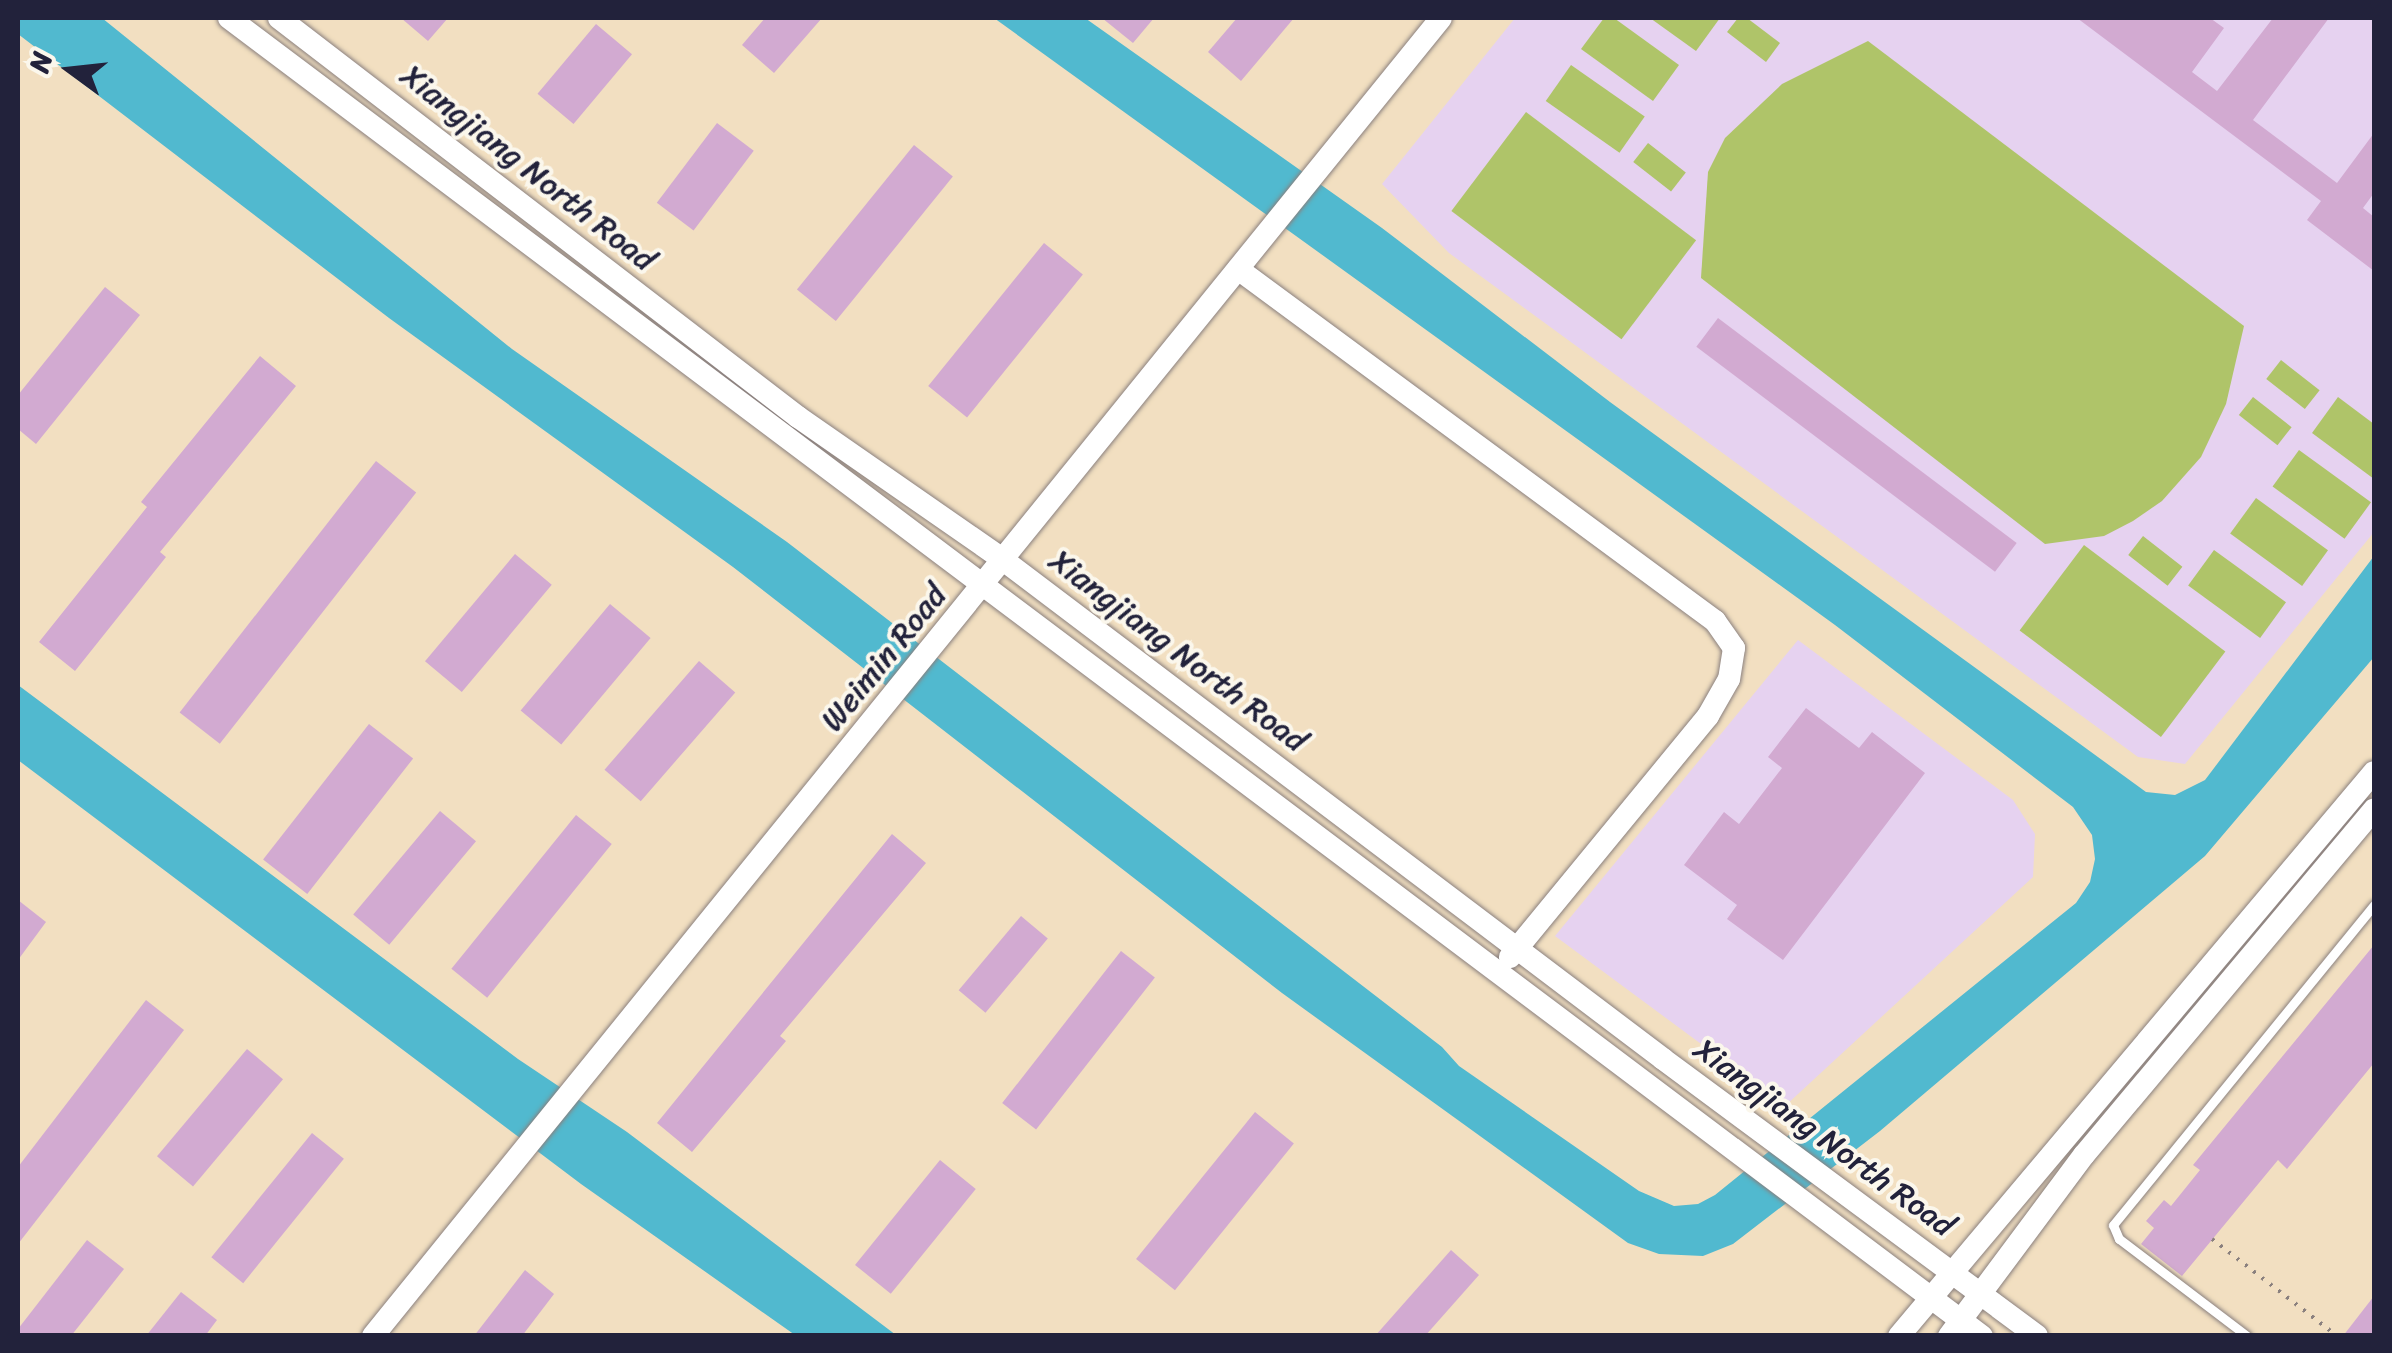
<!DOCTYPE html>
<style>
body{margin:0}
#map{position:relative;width:2392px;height:1353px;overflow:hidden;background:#f2dfc1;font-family:Sriracha,sans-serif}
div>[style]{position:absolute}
.built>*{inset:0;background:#e6d2f0}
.green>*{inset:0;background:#afc469;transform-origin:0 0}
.water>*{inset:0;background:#51b9cf}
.building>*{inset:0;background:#d2aad1;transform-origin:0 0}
.path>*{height:4px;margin-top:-2px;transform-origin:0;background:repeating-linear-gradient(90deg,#8a807e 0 2.5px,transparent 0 10.5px)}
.roads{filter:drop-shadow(0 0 2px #8a807e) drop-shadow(0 0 2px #8a807e)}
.lane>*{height:9px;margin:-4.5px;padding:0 4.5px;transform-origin:4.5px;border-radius:4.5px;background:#fff}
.secondary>*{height:22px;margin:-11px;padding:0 11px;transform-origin:11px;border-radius:11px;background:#fff}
span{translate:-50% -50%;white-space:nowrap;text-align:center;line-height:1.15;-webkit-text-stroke:8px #fbf7ec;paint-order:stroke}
.street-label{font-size:32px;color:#22223b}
.frame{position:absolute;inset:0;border:20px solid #22223b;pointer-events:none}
.north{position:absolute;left:20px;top:20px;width:100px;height:100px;-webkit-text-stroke:8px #fbf7ec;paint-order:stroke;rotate:285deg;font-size:28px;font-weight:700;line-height:40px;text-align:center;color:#22223b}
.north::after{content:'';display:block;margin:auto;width:35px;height:45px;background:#22223b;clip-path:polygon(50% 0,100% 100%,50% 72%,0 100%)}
</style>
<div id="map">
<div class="built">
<div style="clip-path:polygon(1515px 18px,2374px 18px,2374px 532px,2185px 764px,2138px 757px,1449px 253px,1382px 184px)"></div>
<div style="clip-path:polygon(1798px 640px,2013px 800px,2035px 834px,2033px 877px,1785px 1106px,1555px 936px)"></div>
</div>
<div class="green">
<div style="clip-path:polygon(1604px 18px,1614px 18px,1679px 65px,1653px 101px,1581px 49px)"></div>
<div style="clip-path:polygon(1650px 18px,1720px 18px,1696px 51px)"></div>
<div style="clip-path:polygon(1738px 18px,1747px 18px,1780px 43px,1766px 62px,1727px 32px)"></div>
<div style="clip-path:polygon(1868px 41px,2244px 326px,2226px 404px,2201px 457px,2162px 501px,2133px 521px,2104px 536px,2045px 544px,1701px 278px,1708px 172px,1725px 138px,1782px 84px)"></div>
<div style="left:1571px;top:65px;width:90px;height:44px;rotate:35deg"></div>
<div style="left:1526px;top:112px;width:213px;height:124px;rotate:37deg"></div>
<div style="left:1648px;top:143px;width:48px;height:24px;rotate:38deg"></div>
<div style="left:2281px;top:360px;width:49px;height:24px;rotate:38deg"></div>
<div style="left:2253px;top:397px;width:49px;height:23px;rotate:38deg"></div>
<div style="clip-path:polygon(2338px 397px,2374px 424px,2374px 479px,2312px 433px)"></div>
<div style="left:2299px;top:450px;width:89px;height:45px;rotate:36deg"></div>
<div style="left:2256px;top:498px;width:89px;height:44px;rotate:36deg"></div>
<div style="left:2143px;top:536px;width:50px;height:24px;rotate:38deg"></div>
<div style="left:2084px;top:545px;width:177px;height:107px;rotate:37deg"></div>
<div style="left:2214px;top:550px;width:89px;height:44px;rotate:36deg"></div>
</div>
<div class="water">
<div style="clip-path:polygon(18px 18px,102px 18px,512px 349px,787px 542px,1442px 1047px,1459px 1066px,1639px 1191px,1674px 1206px,1698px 1204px,1715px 1195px,2076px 903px,2090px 882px,2095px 859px,2092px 835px,2073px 807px,1835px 625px,994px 18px,1085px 18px,1382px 228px,1610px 402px,2146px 792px,2175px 795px,2205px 780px,2374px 556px,2374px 657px,2205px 856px,1880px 1131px,1733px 1244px,1703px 1256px,1659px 1254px,1628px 1243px,1282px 993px,733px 567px,389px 318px,18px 34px)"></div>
<div style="clip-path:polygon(18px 685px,518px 1059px,627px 1132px,896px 1335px,795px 1335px,581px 1184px,18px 760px)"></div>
</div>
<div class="building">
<div style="clip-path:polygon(401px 18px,448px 18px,428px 41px)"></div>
<div style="clip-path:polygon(765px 18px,822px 18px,774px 73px,742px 45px)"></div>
<div style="clip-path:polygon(1102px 18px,1154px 18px,1133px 43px)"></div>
<div style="clip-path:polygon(1237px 18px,1294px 18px,1241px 81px,1208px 52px)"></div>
<div style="clip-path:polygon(2077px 18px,2210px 18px,2224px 28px,2192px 72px,2217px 91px,2273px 18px,2329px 18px,2253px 120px,2337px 183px,2374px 133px,2374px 193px,2363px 208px,2374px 217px,2374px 271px,2307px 220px,2321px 201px)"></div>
<div style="left:596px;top:24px;width:47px;height:91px;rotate:40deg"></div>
<div style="left:717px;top:123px;width:46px;height:100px;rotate:37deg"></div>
<div style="left:914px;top:145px;width:50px;height:186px;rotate:39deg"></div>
<div style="left:1044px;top:243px;width:50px;height:184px;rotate:39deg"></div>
<div style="clip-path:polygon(105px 287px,140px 315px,36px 444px,18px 429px,18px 395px)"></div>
<div style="left:1718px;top:318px;width:374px;height:36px;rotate:37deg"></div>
<div style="clip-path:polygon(260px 356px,296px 386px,160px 552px,166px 557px,75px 671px,39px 642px,147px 507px,141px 502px)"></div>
<div style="left:376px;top:461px;width:51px;height:319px;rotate:38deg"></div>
<div style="left:515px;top:554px;width:48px;height:140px;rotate:40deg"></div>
<div style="left:610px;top:604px;width:53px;height:139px;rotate:40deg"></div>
<div style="left:699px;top:661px;width:48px;height:144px;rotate:41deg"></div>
<div style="clip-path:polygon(1806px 708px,1859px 748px,1872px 732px,1925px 773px,1783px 960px,1727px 919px,1737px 905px,1684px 865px,1724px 812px,1739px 824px,1782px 768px,1768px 757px)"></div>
<div style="left:369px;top:724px;width:56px;height:172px;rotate:38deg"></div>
<div style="left:440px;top:811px;width:47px;height:135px;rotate:40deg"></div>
<div style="left:576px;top:815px;width:46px;height:198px;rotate:39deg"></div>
<div style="clip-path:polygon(892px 834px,926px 863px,780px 1036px,786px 1041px,692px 1152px,657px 1123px)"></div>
<div style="clip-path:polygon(18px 900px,46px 922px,18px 960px)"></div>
<div style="left:1021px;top:916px;width:35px;height:97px;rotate:40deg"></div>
<div style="clip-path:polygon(2374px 945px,2374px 1063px,2287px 1169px,2278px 1160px,2182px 1276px,2141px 1244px,2154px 1228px,2146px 1221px,2164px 1200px,2171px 1206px,2200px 1170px,2193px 1165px)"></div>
<div style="left:1121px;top:951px;width:43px;height:193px;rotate:38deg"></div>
<div style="clip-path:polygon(146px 1000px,184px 1030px,18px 1244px,18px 1167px)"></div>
<div style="left:247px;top:1049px;width:47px;height:140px;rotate:40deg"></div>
<div style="left:1255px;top:1112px;width:50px;height:189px;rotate:39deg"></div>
<div style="left:312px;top:1133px;width:41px;height:160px;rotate:39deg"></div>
<div style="left:940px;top:1160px;width:46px;height:135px;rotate:39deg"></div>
<div style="clip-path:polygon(87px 1240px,124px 1269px,71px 1336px,18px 1336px,18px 1329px)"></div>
<div style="clip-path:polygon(1451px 1250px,1479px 1275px,1425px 1336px,1375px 1336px)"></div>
<div style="clip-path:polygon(525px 1270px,554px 1294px,522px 1336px,474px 1336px)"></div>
<div style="clip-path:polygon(181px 1292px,217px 1320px,205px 1336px,146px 1336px)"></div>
<div style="clip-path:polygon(2374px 1296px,2374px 1336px,2343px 1336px)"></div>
</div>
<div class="path">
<div style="left:2212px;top:1239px;width:152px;rotate:37.8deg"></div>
</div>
<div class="roads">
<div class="lane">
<div style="left:2247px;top:1336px;width:161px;rotate:-142.8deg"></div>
<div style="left:2119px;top:1239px;width:15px;rotate:-113deg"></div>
<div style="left:2113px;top:1225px;width:413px;rotate:-50.8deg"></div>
</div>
<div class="secondary">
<div style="left:229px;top:18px;width:2193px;rotate:36.94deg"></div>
<div style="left:279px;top:18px;width:655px;rotate:37.55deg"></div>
<div style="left:798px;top:417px;width:249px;rotate:34.8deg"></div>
<div style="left:1002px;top:559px;width:829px;rotate:37.1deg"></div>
<div style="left:1663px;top:1059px;width:465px;rotate:36.5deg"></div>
<div style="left:1238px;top:269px;width:593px;rotate:36.43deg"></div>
<div style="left:1715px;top:621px;width:33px;rotate:55deg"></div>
<div style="left:1734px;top:648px;width:31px;rotate:99deg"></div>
<div style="left:1729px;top:679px;width:43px;rotate:119.6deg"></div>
<div style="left:1708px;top:716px;width:312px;rotate:129.4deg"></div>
<div style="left:373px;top:1336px;width:1696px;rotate:-50.98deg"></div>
<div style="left:1899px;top:1336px;width:737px;rotate:-49.9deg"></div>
<div style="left:1949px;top:1336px;width:226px;rotate:-53.3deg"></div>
<div style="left:2084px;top:1155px;width:451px;rotate:-50deg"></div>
</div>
</div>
<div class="street-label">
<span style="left:528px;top:168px;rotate:38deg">Xiangjiang North Road</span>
<span style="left:1178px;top:651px;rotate:37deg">Xiangjiang North Road</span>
<span style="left:884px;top:658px;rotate:-51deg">Weimin Road</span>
<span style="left:1824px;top:1138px;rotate:36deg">Xiangjiang North Road</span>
</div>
<div class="frame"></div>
<div class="north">N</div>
</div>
